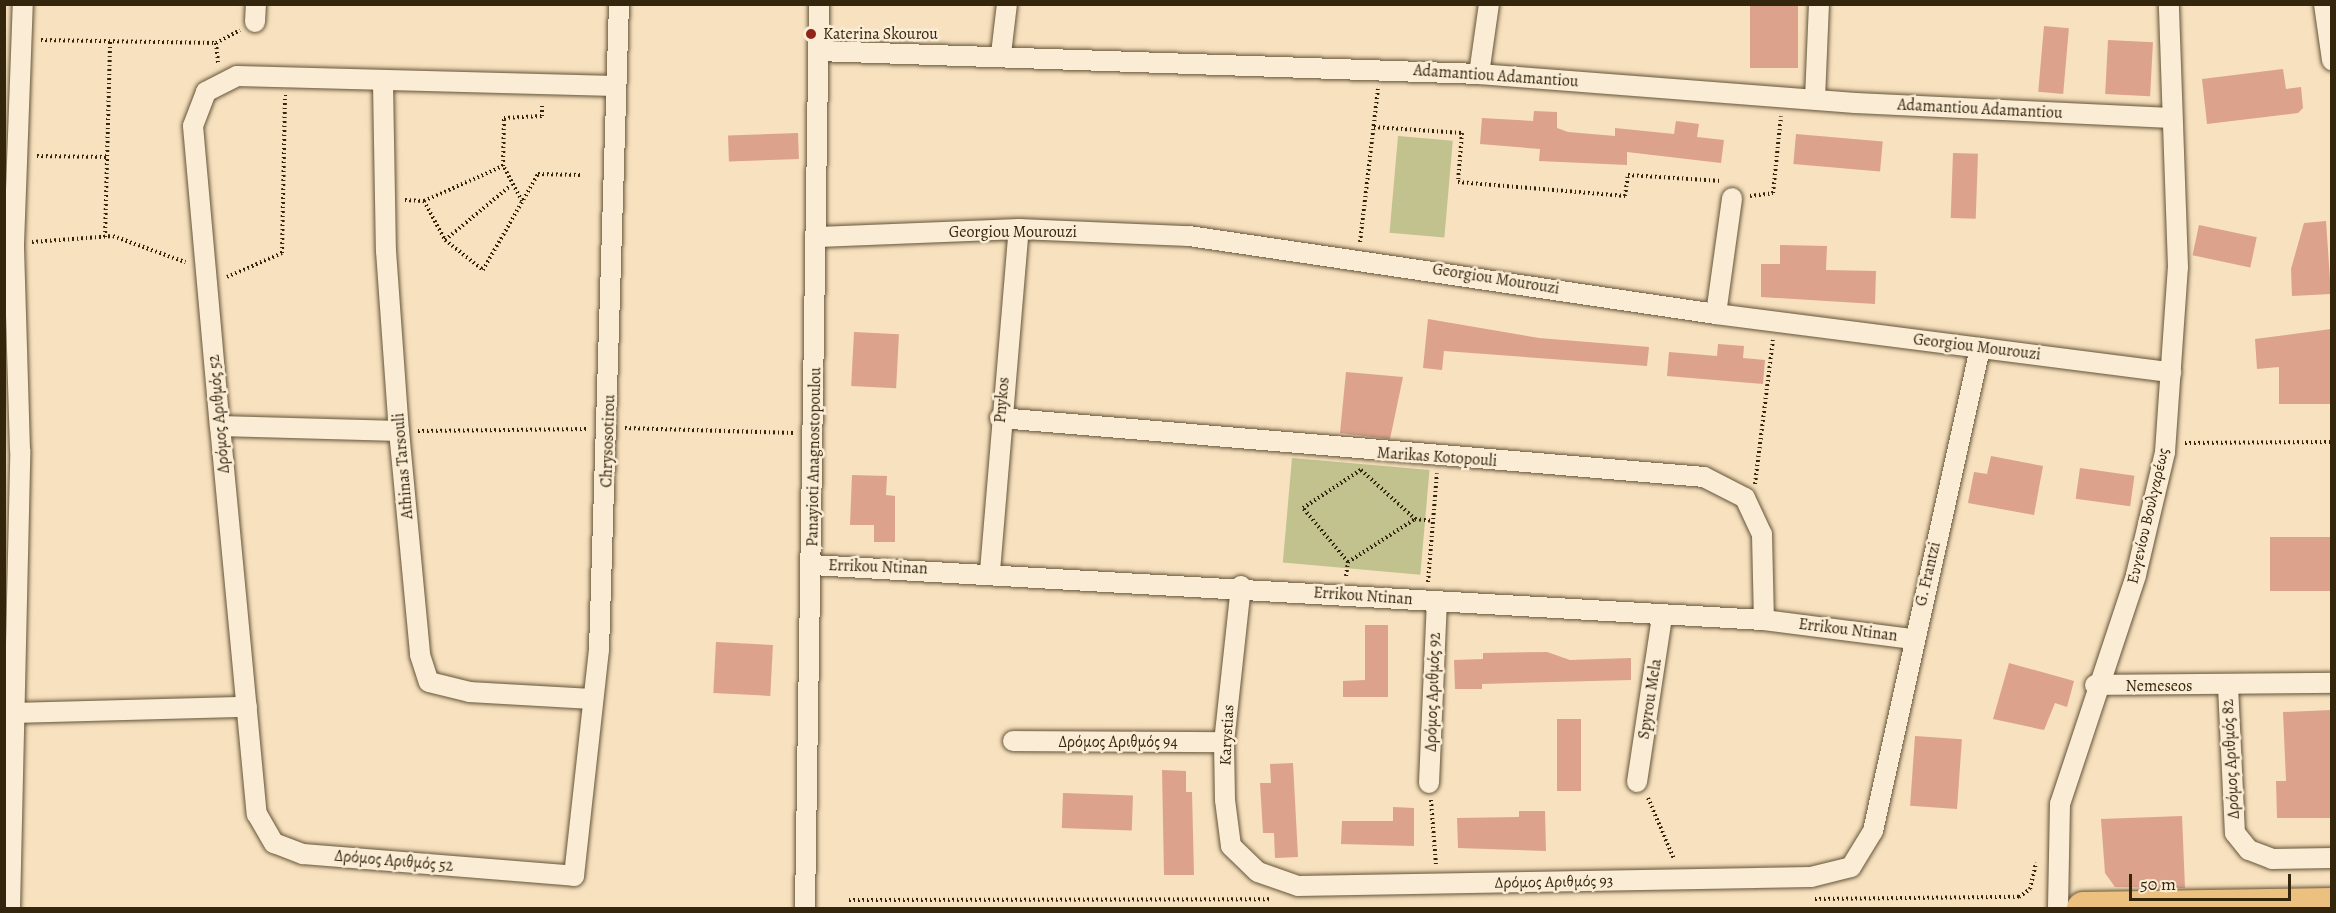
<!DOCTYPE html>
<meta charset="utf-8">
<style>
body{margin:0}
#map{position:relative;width:2336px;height:913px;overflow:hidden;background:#f7e1be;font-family:Alegreya,serif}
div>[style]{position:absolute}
.green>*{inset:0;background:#c1c28e;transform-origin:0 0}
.building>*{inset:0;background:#dca28c;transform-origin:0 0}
.path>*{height:4px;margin-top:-2px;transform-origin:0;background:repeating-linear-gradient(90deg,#34250d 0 1.5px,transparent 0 4.5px)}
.roads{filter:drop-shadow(0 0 2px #655439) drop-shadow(0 0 2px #655439)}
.street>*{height:20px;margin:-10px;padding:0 10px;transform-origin:10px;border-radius:10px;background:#faecd5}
.primary>*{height:32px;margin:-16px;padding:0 16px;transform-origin:16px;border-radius:16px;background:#ecc07f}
.dots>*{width:16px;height:16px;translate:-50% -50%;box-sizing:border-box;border:3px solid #faecd5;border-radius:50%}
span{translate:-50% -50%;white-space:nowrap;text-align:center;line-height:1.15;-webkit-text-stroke:5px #faecd5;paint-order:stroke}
.poi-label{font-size:16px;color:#34250d}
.left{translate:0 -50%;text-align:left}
.street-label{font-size:16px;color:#34250d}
.frame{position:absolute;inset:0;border:6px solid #34250d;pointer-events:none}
.scale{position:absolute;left:2129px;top:874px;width:162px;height:27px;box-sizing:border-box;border:3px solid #34250d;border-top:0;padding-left:8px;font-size:18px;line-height:21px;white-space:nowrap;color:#34250d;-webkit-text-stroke:4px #faecd5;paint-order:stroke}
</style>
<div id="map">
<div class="green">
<div style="left:1398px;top:136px;width:55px;height:97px;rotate:5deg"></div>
<div style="left:1292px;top:458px;width:138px;height:105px;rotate:5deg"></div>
</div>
<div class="building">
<div style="left:1750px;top:4px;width:48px;height:64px"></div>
<div style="left:2044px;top:26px;width:25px;height:66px;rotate:5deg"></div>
<div style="left:2108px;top:40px;width:45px;height:54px;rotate:3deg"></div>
<div style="clip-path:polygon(2283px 69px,2286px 89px,2301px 87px,2303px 108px,2298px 113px,2207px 124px,2202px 79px)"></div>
<div style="clip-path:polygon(1534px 111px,1557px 112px,1557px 128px,1568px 132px,1615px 136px,1615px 128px,1674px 134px,1676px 121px,1699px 124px,1697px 137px,1724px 140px,1721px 163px,1627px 152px,1627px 165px,1539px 161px,1540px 149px,1480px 144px,1482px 118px,1533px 121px)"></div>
<div style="left:798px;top:133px;width:26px;height:70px;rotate:88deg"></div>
<div style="left:1796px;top:134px;width:87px;height:30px;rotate:5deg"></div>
<div style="left:1953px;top:153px;width:25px;height:65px;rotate:2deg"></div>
<div style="clip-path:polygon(2326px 221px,2331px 294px,2292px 296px,2291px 269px,2304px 223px)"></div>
<div style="left:2199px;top:225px;width:59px;height:31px;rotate:12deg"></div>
<div style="clip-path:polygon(1780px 245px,1827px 246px,1826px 270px,1876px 271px,1875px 304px,1761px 297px,1761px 264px,1780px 264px)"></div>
<div style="clip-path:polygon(1428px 319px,1539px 338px,1649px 347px,1647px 366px,1444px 351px,1442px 370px,1423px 368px)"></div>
<div style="clip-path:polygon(2331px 329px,2331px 404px,2279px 404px,2279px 367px,2257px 369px,2255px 339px)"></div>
<div style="left:854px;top:332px;width:45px;height:54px;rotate:3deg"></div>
<div style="clip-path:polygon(1718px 344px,1744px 346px,1743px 358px,1765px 360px,1763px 384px,1667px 376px,1669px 352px,1717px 356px)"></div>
<div style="clip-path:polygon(1346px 372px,1403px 377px,1390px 439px,1340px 433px)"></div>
<div style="clip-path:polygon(1991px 456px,2043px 466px,2034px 515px,1968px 503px,1974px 472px,1987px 474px)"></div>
<div style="left:2080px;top:468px;width:55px;height:31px;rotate:8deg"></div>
<div style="clip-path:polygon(852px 475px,887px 476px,886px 495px,895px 496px,895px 542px,874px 542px,874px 525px,850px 525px)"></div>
<div style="left:2331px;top:537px;width:54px;height:61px;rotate:90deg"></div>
<div style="clip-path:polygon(1365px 625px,1388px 625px,1388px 697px,1343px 697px,1343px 681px,1365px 680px)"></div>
<div style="left:716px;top:642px;width:57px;height:51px;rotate:3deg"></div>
<div style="clip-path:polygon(1547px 652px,1570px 660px,1631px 658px,1631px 680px,1482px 684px,1482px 689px,1455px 689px,1454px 660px,1483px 659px,1483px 653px)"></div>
<div style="clip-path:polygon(2009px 663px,2074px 681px,2067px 707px,2055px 703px,2044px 730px,1993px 719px)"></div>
<div style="clip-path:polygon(2331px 710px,2331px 818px,2277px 818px,2276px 781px,2286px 781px,2283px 712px)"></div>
<div style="left:1557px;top:719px;width:24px;height:72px"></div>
<div style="left:1915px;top:736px;width:47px;height:70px;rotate:4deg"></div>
<div style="clip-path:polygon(1293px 763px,1298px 857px,1275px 858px,1274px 833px,1263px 833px,1260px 783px,1271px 783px,1270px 764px)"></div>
<div style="clip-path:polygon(1162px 770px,1186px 771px,1186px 792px,1192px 792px,1194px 875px,1164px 875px)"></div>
<div style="left:1063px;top:793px;width:70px;height:35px;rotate:2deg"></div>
<div style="clip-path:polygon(1393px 807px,1414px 808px,1414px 846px,1341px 844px,1342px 821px,1393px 821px)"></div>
<div style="clip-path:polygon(1519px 811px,1545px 811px,1546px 851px,1458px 848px,1457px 818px,1519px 817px)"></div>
<div style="clip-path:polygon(2182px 816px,2185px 888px,2115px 887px,2105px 873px,2101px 819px)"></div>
</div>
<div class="path">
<div style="left:41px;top:40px;width:175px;rotate:1deg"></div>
<div style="left:216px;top:43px;width:27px;rotate:-28deg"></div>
<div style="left:216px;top:43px;width:20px;rotate:84deg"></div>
<div style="left:1374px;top:127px;width:88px;rotate:3.9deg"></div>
<div style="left:1462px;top:133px;width:49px;rotate:94.7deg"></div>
<div style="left:1458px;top:182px;width:168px;rotate:4.8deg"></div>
<div style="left:1625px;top:196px;width:21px;rotate:-82deg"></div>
<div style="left:1628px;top:175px;width:94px;rotate:3.7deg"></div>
<div style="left:37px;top:156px;width:71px;rotate:0.8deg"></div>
<div style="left:1750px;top:196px;width:23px;rotate:-7deg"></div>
<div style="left:1773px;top:193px;width:77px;rotate:-84.1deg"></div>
<div style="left:405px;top:200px;width:19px;rotate:3deg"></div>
<div style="left:424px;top:201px;width:86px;rotate:-23.9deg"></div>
<div style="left:424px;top:201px;width:44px;rotate:61.7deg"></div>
<div style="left:445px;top:240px;width:85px;rotate:-39.7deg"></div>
<div style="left:522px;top:201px;width:40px;rotate:-118deg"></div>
<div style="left:503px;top:166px;width:48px;rotate:-88.8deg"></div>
<div style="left:504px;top:118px;width:38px;rotate:-3deg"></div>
<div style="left:542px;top:116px;width:12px;rotate:-90deg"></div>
<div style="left:105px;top:237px;width:196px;rotate:-88.5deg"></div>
<div style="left:445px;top:240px;width:48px;rotate:38.3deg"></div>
<div style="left:483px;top:270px;width:111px;rotate:-60.2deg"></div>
<div style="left:538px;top:174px;width:42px;rotate:1.4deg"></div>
<div style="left:32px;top:242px;width:81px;rotate:-4.2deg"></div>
<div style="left:113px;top:236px;width:77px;rotate:19.9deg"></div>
<div style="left:1360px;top:242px;width:154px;rotate:-83.3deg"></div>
<div style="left:227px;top:277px;width:60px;rotate:-23.6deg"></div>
<div style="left:282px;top:253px;width:158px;rotate:-88.9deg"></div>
<div style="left:625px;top:428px;width:169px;rotate:1.7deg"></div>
<div style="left:418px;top:431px;width:169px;rotate:-0.7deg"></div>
<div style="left:2185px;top:443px;width:147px;rotate:-0.4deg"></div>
<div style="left:1361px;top:470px;width:73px;rotate:42.2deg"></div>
<div style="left:1415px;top:519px;width:18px;rotate:6deg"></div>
<div style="left:1755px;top:484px;width:145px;rotate:-82.9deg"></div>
<div style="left:1348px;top:562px;width:80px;rotate:-32.7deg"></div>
<div style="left:1346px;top:576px;width:14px;rotate:-82deg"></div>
<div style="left:1348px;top:562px;width:70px;rotate:-129.8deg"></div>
<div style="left:1303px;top:508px;width:71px;rotate:-33.5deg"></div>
<div style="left:1428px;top:582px;width:109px;rotate:-85.3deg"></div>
<div style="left:1648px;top:798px;width:66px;rotate:66.9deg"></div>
<div style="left:1431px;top:800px;width:65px;rotate:85.6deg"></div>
<div style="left:1815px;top:899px;width:204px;rotate:-0.6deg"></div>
<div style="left:2019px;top:897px;width:14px;rotate:-36deg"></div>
<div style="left:2030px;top:889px;width:27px;rotate:-77deg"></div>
<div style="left:849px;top:900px;width:421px;rotate:-0.1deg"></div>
</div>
<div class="roads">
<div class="street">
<div style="left:2324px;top:4px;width:57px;rotate:81.9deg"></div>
<div style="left:255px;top:22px;width:18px;rotate:-87deg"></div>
<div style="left:818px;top:51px;width:661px;rotate:1.99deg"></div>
<div style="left:1479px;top:74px;width:377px;rotate:4.4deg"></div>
<div style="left:1855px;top:103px;width:317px;rotate:2.7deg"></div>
<div style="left:1001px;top:54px;width:50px;rotate:-83.2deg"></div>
<div style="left:1479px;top:74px;width:71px;rotate:-81.9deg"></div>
<div style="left:383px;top:83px;width:168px;rotate:89deg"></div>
<div style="left:386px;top:251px;width:180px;rotate:85.9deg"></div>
<div style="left:399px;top:431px;width:225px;rotate:84.6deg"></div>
<div style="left:420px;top:655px;width:28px;rotate:72deg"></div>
<div style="left:429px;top:682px;width:42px;rotate:13.7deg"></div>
<div style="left:470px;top:692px;width:121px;rotate:3.3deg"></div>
<div style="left:615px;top:86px;width:378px;rotate:-178.5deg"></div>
<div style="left:237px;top:76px;width:35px;rotate:153deg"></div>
<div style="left:206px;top:92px;width:36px;rotate:111deg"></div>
<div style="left:193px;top:126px;width:301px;rotate:84.9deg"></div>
<div style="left:220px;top:426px;width:390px;rotate:84.6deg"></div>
<div style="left:257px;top:814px;width:34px;rotate:60deg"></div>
<div style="left:274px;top:843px;width:31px;rotate:21deg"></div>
<div style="left:303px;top:854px;width:272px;rotate:4.6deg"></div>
<div style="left:574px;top:876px;width:227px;rotate:-83.7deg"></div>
<div style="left:599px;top:650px;width:646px;rotate:-88.23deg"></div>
<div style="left:1815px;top:99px;width:95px;rotate:-87.6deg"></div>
<div style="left:818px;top:237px;width:201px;rotate:-2.3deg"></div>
<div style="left:1019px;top:229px;width:170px;rotate:2.4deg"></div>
<div style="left:1189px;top:236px;width:533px;rotate:8.42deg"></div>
<div style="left:1716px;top:314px;width:459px;rotate:7.3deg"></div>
<div style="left:1716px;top:314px;width:117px;rotate:-82.1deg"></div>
<div style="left:1000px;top:418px;width:706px;rotate:4.79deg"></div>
<div style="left:1704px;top:477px;width:46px;rotate:27.1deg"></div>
<div style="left:1745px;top:498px;width:40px;rotate:65deg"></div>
<div style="left:1762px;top:534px;width:86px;rotate:88.7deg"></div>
<div style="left:220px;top:426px;width:179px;rotate:1.6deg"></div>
<div style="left:812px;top:565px;width:954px;rotate:3.31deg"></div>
<div style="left:1764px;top:620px;width:150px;rotate:7.3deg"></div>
<div style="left:990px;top:571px;width:343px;rotate:-85.2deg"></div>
<div style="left:1241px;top:586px;width:157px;rotate:96.2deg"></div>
<div style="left:1224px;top:742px;width:58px;rotate:89deg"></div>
<div style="left:1225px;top:800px;width:46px;rotate:82.6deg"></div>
<div style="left:1231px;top:846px;width:37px;rotate:44deg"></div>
<div style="left:1258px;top:872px;width:42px;rotate:19.3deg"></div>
<div style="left:1298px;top:886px;width:513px;rotate:-1.01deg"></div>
<div style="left:1811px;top:877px;width:41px;rotate:-14deg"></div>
<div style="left:1851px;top:867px;width:42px;rotate:-58.6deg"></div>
<div style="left:1873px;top:831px;width:495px;rotate:-77.5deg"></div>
<div style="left:2095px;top:685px;width:237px;rotate:-0.5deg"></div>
<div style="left:2228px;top:686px;width:147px;rotate:87.3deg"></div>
<div style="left:2235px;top:833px;width:22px;rotate:51deg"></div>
<div style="left:2249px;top:850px;width:25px;rotate:21deg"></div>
<div style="left:2272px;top:859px;width:60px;rotate:-1deg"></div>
<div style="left:13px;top:713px;width:234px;rotate:-1.5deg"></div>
<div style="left:1013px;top:741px;width:211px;rotate:0.3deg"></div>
<div style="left:1637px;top:782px;width:168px;rotate:-81.4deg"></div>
<div style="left:1429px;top:783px;width:182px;rotate:-87.5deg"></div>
<div style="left:10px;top:908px;width:458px;rotate:-88.7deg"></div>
<div style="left:20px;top:450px;width:206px;rotate:-91.7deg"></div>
<div style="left:14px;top:244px;width:240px;rotate:-87.9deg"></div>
<div style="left:805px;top:908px;width:904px;rotate:-89.11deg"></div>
<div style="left:2058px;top:908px;width:104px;rotate:-88.9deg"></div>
<div style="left:2060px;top:804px;width:241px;rotate:-71.6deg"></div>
<div style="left:2136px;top:575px;width:126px;rotate:-76.7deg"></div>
<div style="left:2165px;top:452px;width:185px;rotate:-86deg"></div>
<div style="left:2178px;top:267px;width:263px;rotate:-92deg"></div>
</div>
<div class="primary">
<div style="left:2083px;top:908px;width:249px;rotate:-0.9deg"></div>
</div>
</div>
<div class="dots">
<div style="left:811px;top:34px;background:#8f2418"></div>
</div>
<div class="poi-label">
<span class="left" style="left:823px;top:34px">Katerina Skourou</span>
</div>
<div class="street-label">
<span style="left:1496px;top:76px;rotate:4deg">Adamantiou Adamantiou</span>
<span style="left:1980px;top:109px;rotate:3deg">Adamantiou Adamantiou</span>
<span style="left:1013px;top:232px">Georgiou Mourouzi</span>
<span style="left:1496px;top:279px;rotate:9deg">Georgiou Mourouzi</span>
<span style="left:1977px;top:347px;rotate:7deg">Georgiou Mourouzi</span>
<span style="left:1002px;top:400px;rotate:-85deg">Pnykos</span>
<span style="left:219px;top:414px;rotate:-95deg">Δρόμος Αριθμός 52</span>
<span style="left:608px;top:441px;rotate:-88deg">Chrysosotirou</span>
<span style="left:814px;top:457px;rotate:-89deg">Panayioti Anagnostopoulou</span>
<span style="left:1437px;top:457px;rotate:4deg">Marikas Kotopouli</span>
<span style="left:403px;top:466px;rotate:-95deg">Athinas Tarsouli</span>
<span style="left:2148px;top:516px;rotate:-77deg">Ευγενίου Βουλγαρέως</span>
<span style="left:878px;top:567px;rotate:2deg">Errikou Ntinan</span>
<span style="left:1928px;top:574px;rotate:-77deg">G. Frantzi</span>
<span style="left:1363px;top:596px;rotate:4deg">Errikou Ntinan</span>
<span style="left:1848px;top:630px;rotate:7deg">Errikou Ntinan</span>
<span style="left:2159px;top:686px">Nemeseos</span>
<span style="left:1433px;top:692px;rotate:-88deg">Δρόμος Αριθμός 92</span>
<span style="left:1650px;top:699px;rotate:-81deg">Spyrou Mela</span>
<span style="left:1227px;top:735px;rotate:-87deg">Karystias</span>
<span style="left:1118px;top:742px">Δρόμος Αριθμός 94</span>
<span style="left:2231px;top:759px;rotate:-93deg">Δρόμος Αριθμός 82</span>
<span style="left:394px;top:861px;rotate:5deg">Δρόμος Αριθμός 52</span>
<span style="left:1554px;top:882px;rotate:-1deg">Δρόμος Αριθμός 93</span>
</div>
<div class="frame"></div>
<div class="scale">50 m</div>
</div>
